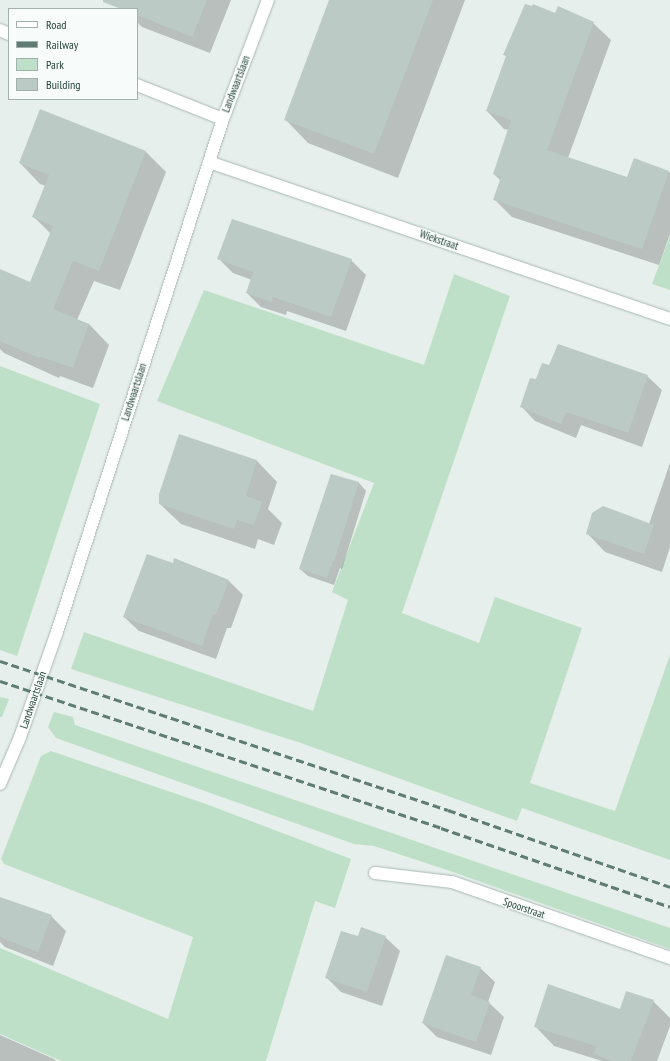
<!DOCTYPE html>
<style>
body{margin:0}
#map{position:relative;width:670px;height:1061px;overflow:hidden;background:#e6efeb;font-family:"PT Sans Narrow",sans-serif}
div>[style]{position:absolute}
.green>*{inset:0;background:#bfe0c8}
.shadow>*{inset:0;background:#0003}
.building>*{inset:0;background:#bbcac4}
.roads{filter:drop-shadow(0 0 1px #a8b8b2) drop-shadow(0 0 1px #a8b8b2)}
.minor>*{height:12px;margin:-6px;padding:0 6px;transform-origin:6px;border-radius:6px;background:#fff}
.rail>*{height:3px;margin-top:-1.5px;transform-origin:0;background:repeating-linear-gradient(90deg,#5f7d75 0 8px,transparent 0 12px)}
span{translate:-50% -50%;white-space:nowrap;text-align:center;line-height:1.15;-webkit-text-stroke:3px #f7fbf9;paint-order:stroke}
.street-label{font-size:11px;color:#24423a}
.legend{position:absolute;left:8px;top:8px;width:130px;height:92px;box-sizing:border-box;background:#f7fbf9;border:1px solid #a3b1ad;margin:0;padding:5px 7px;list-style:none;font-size:12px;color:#24423a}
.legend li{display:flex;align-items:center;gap:8px;height:20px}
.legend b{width:20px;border:1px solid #a3b1ad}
</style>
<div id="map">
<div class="green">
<div style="clip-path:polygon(670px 236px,670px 290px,652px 284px)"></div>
<div style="clip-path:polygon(454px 274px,510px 296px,402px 613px,479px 643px,495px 597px,582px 628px,530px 783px,615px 811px,670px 655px,670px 860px,522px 808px,517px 821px,301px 743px,71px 669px,84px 632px,313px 711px,348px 600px,332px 592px,374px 483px,157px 401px,204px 290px,424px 365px)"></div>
<div style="clip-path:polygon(0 366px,100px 404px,17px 656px,0 650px)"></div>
<div style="clip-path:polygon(0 697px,9px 699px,2px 717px,0 717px)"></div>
<div style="clip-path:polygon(54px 712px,73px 717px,75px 725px,670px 928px,670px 949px,453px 872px,374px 846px,354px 844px,56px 738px,48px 727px)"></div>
<div style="clip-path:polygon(51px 751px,206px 804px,351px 859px,335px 908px,315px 901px,266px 1061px,61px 1061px,0 1034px,0 948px,168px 1019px,193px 937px,4px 864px,1px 859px,41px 756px)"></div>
</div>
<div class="shadow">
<div style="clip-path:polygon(128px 0,231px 0,210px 53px,142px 27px,137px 22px,137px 9px,125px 9px)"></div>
<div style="clip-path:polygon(330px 0,465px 0,398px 178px,308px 143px,285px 119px)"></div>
<div style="clip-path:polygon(556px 15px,593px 23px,611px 40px,568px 158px,628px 178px,669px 172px,670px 173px,670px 234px,659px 265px,512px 217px,494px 199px,501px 181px,494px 174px,509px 130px,504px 129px,487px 111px,507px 57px,505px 55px)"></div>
<div style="clip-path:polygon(146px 152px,166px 172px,120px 290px,94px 281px,77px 320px,89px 324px,109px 345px,93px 388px,60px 376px,59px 378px,4px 353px,0 349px,0 291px,30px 283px,51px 234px,34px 217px,46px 186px,40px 184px,20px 163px)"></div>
<div style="clip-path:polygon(218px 258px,351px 260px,366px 275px,346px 331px,287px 311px,286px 315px,261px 307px,247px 293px,252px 280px,233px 273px)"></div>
<div style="clip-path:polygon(647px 376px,662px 390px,642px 447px,581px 425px,576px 438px,535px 421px,521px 406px,537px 380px)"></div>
<div style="clip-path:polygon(180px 436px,257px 461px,277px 482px,268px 509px,282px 523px,274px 545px,258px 539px,255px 549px,181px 524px,160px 504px)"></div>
<div style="clip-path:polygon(670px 463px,670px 547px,662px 572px,605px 552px,587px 533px,649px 524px)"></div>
<div style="clip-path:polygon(331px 475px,359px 483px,366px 491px,342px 569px,340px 568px,334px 585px,308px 576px,300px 569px)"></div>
<div style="clip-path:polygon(175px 559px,229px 581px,243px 595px,231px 628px,227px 628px,216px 659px,139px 631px,124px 617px,173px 564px)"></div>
<div style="clip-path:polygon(0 905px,51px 916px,66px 931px,53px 966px,5px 947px,0 942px)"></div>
<div style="clip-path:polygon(385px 937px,400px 951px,382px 1006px,341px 992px,326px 977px,359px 938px)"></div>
<div style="clip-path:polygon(480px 968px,495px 982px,488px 1002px,504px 1017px,491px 1055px,437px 1037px,423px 1023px)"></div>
<div style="clip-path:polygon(653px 1001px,670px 1018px,670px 1026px,657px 1061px,602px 1061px,554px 1046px,535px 1026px,621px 1010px)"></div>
<div style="clip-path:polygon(0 1035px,54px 1059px,56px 1061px,0 1061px)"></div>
</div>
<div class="building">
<div style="clip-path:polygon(103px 0,207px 0,192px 37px,137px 15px,137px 9px,121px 9px,103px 2px)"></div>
<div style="clip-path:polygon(329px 0,433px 0,374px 154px,284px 120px)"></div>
<div style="clip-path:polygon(525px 4px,532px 6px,533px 4px,555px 13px,558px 6px,594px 22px,547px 150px,627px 177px,634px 158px,669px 171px,642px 249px,493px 200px,501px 177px,493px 174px,511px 120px,486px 111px,506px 56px,503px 55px)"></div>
<div style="clip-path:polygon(40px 109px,146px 151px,99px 271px,73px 261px,53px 309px,89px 324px,73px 368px,40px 357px,39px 358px,0 341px,0 269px,30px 282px,53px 226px,32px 217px,49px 175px,19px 163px)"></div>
<div style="clip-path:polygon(232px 219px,352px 259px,331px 317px,273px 297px,272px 302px,246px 293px,253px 272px,217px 259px)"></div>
<div style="clip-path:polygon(558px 344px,648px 375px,628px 433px,566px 412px,561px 424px,520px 407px,530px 378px,536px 379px,542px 363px,549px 365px)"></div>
<div style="clip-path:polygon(179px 434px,257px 460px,246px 496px,262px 502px,254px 525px,237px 520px,234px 529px,159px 504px,159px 494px)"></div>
<div style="clip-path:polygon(331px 474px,359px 482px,334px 562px,333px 561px,327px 578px,299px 569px)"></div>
<div style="clip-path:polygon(603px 506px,654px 525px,644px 554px,586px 534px,592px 513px)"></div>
<div style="clip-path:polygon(147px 554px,173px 563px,174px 558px,229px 580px,216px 614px,213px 614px,202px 646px,123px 617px)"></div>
<div style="clip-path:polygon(0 897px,52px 915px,38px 952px,0 937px)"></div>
<div style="clip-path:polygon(361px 927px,386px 936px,367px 992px,325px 978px,341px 931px,358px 936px)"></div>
<div style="clip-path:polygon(446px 955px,481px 967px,471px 995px,490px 1002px,476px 1042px,422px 1023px)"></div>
<div style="clip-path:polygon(548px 984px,620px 1009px,626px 991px,654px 1000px,631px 1061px,612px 1061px,594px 1054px,596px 1046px,534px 1027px)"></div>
</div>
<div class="roads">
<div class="minor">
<div style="left:0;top:30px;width:10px;rotate:24deg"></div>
<div style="left:137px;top:85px;width:92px;rotate:21.6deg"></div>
<div style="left:209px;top:162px;width:487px;rotate:18.8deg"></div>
<div style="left:0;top:784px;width:51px;rotate:-66.9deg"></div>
<div style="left:20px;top:737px;width:111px;rotate:-70.6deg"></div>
<div style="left:57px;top:632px;width:539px;rotate:-72.07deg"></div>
<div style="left:223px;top:119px;width:127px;rotate:-69.3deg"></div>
<div style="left:375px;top:873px;width:78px;rotate:6.7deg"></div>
<div style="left:452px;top:882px;width:231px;rotate:19.2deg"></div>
</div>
</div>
<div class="rail">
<div style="left:0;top:661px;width:472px;rotate:18.4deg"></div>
<div style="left:448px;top:810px;width:235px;rotate:19.1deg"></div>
<div style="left:0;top:681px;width:465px;rotate:18.4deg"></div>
<div style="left:441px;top:828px;width:242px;rotate:19deg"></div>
</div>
<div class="street-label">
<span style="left:236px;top:84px;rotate:-69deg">Landwaartslaan</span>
<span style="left:439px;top:240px;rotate:19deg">Wiekstraat</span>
<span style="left:134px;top:392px;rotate:-72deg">Landwaartslaan</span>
<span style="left:33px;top:700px;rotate:-71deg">Landwaartslaan</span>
<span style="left:524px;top:908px;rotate:19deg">Spoorstraat</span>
</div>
<ul class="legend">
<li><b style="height:5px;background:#fff"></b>Road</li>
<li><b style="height:5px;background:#5f7d75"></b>Railway</li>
<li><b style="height:11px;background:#bfe0c8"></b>Park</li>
<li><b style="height:11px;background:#bbcac4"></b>Building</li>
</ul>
</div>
